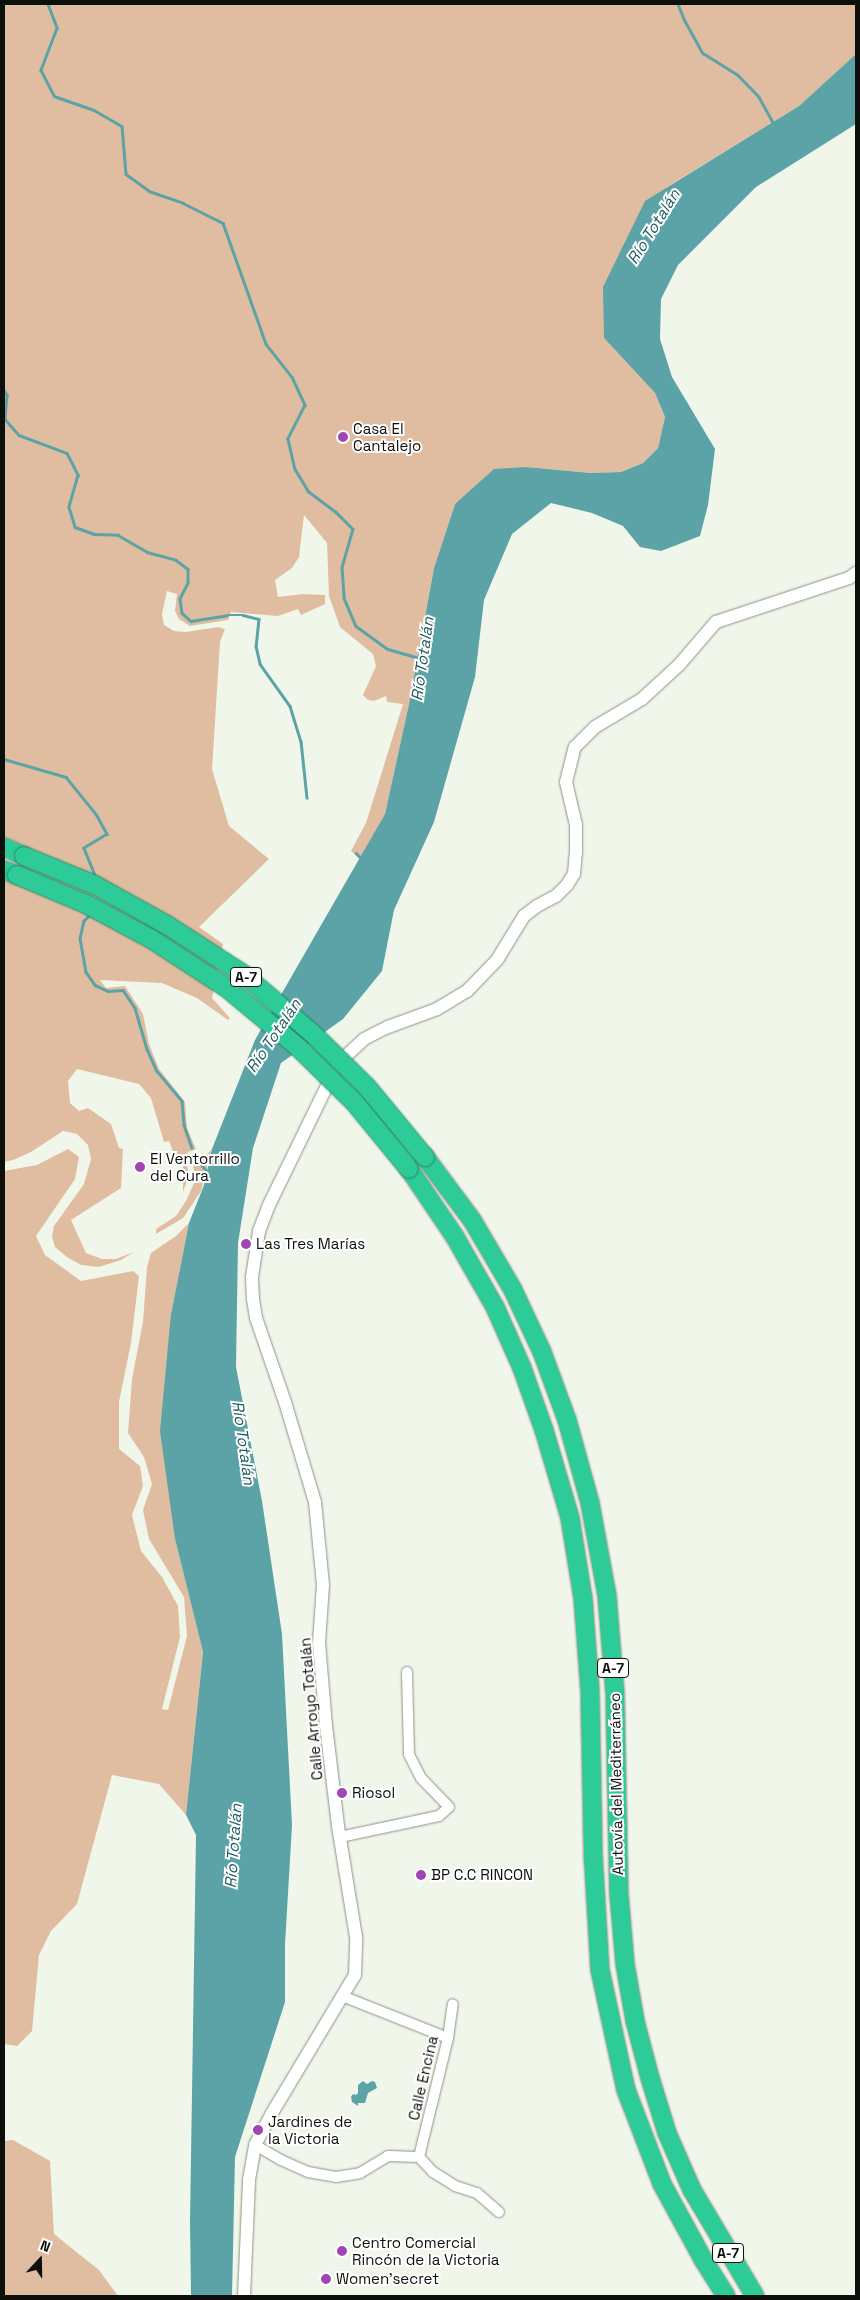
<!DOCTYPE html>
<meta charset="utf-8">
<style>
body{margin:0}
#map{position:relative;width:860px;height:2300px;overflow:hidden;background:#f0f7ea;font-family:"Space Grotesk",sans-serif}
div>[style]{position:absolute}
.green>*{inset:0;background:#e0bda0}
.water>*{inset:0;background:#5ca3a7}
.stream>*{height:2.5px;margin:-1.25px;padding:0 1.25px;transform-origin:1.25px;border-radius:1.25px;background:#5ca3a7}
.roads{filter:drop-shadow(0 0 1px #8b9286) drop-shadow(0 0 1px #8b9286)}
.minor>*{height:10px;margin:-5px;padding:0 5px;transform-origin:5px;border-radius:5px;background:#fff}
.tertiary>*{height:12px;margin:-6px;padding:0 6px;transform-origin:6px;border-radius:6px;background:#fff}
.motorway>*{height:18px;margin:-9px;padding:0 9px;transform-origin:9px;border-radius:9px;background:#2dcb98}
.bridges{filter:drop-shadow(0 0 1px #228967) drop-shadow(0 0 1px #228967)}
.motorway-bridge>*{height:18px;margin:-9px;padding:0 9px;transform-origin:9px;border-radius:9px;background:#2dcb98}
.dots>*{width:14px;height:14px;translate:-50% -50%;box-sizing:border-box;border:2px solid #fff;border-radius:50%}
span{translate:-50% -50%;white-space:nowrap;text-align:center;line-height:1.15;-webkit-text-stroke:4px #fff;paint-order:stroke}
.shield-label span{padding:1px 4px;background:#fff;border:1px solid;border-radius:4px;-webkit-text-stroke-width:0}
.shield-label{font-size:14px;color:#0d0f0b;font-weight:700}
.poi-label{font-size:15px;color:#0d0f0b}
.left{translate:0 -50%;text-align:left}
.street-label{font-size:15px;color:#0d0f0b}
.water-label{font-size:16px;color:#215c60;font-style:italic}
.frame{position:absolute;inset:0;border:5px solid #0d0f0b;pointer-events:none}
.north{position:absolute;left:15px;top:2235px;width:50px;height:50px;-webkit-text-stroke:4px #fff;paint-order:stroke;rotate:21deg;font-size:14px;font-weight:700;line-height:20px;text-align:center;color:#0d0f0b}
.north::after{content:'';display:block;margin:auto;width:18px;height:22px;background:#0d0f0b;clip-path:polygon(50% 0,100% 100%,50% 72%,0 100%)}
</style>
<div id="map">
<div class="green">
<div style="clip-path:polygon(4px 4px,856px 4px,856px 54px,799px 106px,667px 187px,604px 338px,655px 393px,665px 417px,658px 448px,643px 463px,621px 472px,591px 473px,526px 467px,455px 504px,434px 568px,409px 704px,385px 814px,360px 859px,351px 851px,366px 823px,403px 704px,387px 702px,386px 696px,374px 701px,368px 700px,363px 695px,376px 666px,373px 654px,340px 627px,329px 596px,327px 543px,304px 515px,299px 557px,292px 568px,275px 580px,278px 597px,303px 594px,325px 595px,325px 604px,301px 615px,298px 609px,278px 616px,231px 612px,228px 620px,190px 626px,179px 619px,175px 611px,177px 594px,167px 591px,162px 614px,164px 625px,174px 631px,186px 632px,218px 627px,225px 629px,220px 642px,212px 769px,229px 826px,269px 859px,199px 927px,223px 944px,212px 998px,230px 1018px,228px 1020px,197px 998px,162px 983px,100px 980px,106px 988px,125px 986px,143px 1014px,149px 1044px,159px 1069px,185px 1102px,187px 1128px,196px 1149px,188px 1152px,186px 1160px,189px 1175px,183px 1192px,183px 1155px,174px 1154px,169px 1141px,164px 1142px,151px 1098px,139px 1084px,77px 1069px,68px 1081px,70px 1103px,79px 1111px,88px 1108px,111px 1124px,119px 1148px,123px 1149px,121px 1188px,71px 1220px,86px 1253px,102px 1259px,116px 1259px,134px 1252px,121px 1260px,99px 1267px,81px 1265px,67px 1257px,55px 1247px,52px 1237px,54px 1226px,84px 1184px,91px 1159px,88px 1145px,77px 1134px,63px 1131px,31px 1152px,13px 1160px,4px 1162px,4px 879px,14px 882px,28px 848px,4px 838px)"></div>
<div style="clip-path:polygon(68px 1149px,79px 1157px,75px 1179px,36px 1236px,45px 1255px,81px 1281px,133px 1271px,139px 1276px,131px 1343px,119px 1402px,119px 1449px,140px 1466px,143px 1486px,132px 1515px,141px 1551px,162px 1577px,178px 1606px,180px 1637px,162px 1709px,168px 1710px,187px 1636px,184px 1597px,149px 1539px,143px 1510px,152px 1484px,144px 1457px,128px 1433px,132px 1379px,143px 1322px,147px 1267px,151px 1253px,176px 1236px,189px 1223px,171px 1314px,175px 1539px,203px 1652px,186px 1815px,159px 1784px,112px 1775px,77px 1904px,51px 1931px,39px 1955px,32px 2031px,17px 2046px,4px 2044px,4px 1171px,37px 1165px)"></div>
<div style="clip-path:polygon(212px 1149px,201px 1191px,183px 1218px,156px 1234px,156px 1229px,176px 1216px,186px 1201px,195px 1181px,193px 1162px,202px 1159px)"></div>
<div style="clip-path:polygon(13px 2140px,50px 2161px,54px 2234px,99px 2270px,118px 2296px,4px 2296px,4px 2141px)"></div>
</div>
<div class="water">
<div style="clip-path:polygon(856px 54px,856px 124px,756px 187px,678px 265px,661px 299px,660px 339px,672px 377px,715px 449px,708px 505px,700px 536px,661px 551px,640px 547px,623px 526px,592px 513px,551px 503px,512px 534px,484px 600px,475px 677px,434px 822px,394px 910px,382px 971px,343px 1019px,281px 1063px,253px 1148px,238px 1243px,236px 1367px,262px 1501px,282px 1634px,292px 1825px,285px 1945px,285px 2002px,235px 2157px,232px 2296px,191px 2296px,190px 2222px,196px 1835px,186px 1815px,203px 1652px,175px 1539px,160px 1431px,171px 1314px,189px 1223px,204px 1185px,212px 1149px,255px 1040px,385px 814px,409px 704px,434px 568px,455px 504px,494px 469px,526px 467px,591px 473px,621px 472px,643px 463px,658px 448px,665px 417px,655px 393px,604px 338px,603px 287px,645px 201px,799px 106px)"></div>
<div style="clip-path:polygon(363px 2081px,367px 2084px,372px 2081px,375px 2082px,377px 2088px,368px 2093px,365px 2103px,358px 2103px,358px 2106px,352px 2102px,351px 2097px,353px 2094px,356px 2095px,358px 2093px,358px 2085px)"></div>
</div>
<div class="stream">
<div style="left:48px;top:4px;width:26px;rotate:69deg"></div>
<div style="left:57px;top:28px;width:45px;rotate:110.9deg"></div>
<div style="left:41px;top:70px;width:29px;rotate:63deg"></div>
<div style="left:54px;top:96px;width:42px;rotate:19.3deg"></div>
<div style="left:94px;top:110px;width:32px;rotate:30deg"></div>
<div style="left:122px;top:126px;width:48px;rotate:85.2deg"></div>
<div style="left:126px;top:174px;width:29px;rotate:36deg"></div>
<div style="left:149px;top:191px;width:36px;rotate:19deg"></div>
<div style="left:183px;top:203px;width:45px;rotate:26.6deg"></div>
<div style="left:223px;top:223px;width:128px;rotate:70.4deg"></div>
<div style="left:266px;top:344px;width:42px;rotate:51.8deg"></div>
<div style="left:292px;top:377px;width:31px;rotate:65deg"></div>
<div style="left:305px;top:405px;width:38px;rotate:117deg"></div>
<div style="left:288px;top:439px;width:31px;rotate:77deg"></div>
<div style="left:295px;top:469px;width:26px;rotate:59deg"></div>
<div style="left:308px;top:491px;width:34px;rotate:37deg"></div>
<div style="left:335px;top:511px;width:25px;rotate:45deg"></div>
<div style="left:353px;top:529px;width:40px;rotate:106deg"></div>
<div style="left:342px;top:567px;width:31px;rotate:86deg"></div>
<div style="left:344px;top:598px;width:30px;rotate:67deg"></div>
<div style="left:356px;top:626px;width:39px;rotate:36deg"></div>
<div style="left:388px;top:649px;width:32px;rotate:16deg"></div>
<div style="left:678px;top:4px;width:18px;rotate:68deg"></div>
<div style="left:685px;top:21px;width:37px;rotate:61deg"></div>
<div style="left:703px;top:53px;width:40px;rotate:32deg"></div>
<div style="left:737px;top:74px;width:32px;rotate:46deg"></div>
<div style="left:759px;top:97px;width:31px;rotate:61deg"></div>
<div style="left:4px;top:390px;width:6px;rotate:59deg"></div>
<div style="left:7px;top:395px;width:24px;rotate:95deg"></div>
<div style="left:5px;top:419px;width:21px;rotate:49deg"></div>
<div style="left:19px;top:435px;width:51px;rotate:20.6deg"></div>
<div style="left:67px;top:453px;width:25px;rotate:63deg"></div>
<div style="left:78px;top:475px;width:33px;rotate:106deg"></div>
<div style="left:69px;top:507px;width:21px;rotate:73deg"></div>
<div style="left:75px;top:527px;width:20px;rotate:20deg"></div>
<div style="left:94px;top:534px;width:24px;rotate:2deg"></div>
<div style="left:118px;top:535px;width:34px;rotate:30deg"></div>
<div style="left:147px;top:552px;width:30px;rotate:15deg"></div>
<div style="left:176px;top:560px;width:15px;rotate:37deg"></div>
<div style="left:188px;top:569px;width:14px;rotate:90deg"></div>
<div style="left:188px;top:583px;width:18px;rotate:117deg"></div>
<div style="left:180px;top:599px;width:14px;rotate:82deg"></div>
<div style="left:182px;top:613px;width:12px;rotate:42deg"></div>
<div style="left:191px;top:621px;width:36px;rotate:-9deg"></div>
<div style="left:227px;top:615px;width:16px"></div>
<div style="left:243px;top:615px;width:16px;rotate:14deg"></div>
<div style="left:259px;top:619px;width:27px;rotate:96deg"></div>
<div style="left:256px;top:646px;width:18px;rotate:77deg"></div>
<div style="left:260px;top:664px;width:52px;rotate:54.5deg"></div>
<div style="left:290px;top:706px;width:37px;rotate:73deg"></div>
<div style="left:301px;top:741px;width:57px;rotate:84deg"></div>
<div style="left:4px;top:759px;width:65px;rotate:16.2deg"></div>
<div style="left:66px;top:777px;width:48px;rotate:51deg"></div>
<div style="left:96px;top:814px;width:23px;rotate:61deg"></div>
<div style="left:107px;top:834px;width:27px;rotate:149deg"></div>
<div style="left:84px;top:848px;width:31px;rotate:68deg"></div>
<div style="left:356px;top:853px;width:8px;rotate:45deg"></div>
<div style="left:91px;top:914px;width:10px;rotate:135deg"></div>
<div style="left:84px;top:921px;width:17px;rotate:103deg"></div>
<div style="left:80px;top:938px;width:35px;rotate:80deg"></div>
<div style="left:86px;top:972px;width:16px;rotate:55deg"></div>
<div style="left:95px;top:985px;width:14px;rotate:25deg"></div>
<div style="left:108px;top:991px;width:15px;rotate:-4deg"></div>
<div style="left:123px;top:990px;width:22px;rotate:56deg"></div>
<div style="left:135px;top:1008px;width:43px;rotate:73.7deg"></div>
<div style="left:147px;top:1049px;width:24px;rotate:66deg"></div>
<div style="left:157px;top:1071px;width:39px;rotate:50deg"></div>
<div style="left:182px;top:1101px;width:24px;rotate:85deg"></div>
<div style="left:184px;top:1125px;width:24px;rotate:71deg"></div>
<div style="left:199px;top:1162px;width:13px;rotate:48deg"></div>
</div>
<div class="roads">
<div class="minor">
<div style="left:340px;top:1837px;width:101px;rotate:-12deg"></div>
<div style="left:439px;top:1816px;width:13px;rotate:-42deg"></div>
<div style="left:449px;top:1807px;width:40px;rotate:-134deg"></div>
<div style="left:421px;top:1778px;width:27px;rotate:-117deg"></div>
<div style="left:409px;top:1754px;width:82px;rotate:-91.4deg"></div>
<div style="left:342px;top:1996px;width:114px;rotate:21.6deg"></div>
<div style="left:255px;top:2145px;width:30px;rotate:30deg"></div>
<div style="left:281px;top:2160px;width:30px;rotate:24deg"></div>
<div style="left:308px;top:2172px;width:28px;rotate:10deg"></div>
<div style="left:336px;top:2177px;width:24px;rotate:-9deg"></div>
<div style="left:360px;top:2173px;width:33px;rotate:-31deg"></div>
<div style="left:388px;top:2156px;width:31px;rotate:2deg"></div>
<div style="left:419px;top:2157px;width:122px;rotate:-76.3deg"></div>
<div style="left:448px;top:2038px;width:34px;rotate:-82deg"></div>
<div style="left:419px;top:2157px;width:21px;rotate:47deg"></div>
<div style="left:433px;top:2172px;width:26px;rotate:32deg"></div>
<div style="left:455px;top:2186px;width:23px;rotate:18deg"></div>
<div style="left:477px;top:2193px;width:29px;rotate:41deg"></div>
</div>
<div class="tertiary">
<div style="left:244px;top:2296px;width:116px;rotate:-87.5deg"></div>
<div style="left:249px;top:2180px;width:36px;rotate:-80deg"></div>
<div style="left:255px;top:2145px;width:36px;rotate:-62deg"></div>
<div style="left:272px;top:2113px;width:161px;rotate:-59deg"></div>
<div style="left:355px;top:1975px;width:38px;rotate:-88deg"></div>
<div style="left:356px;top:1937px;width:112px;rotate:-99.2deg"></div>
<div style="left:338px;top:1826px;width:101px;rotate:-96.8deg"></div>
<div style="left:326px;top:1726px;width:83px;rotate:-94.8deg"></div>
<div style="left:319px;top:1643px;width:58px;rotate:-86.1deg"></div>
<div style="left:323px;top:1585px;width:83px;rotate:-95.5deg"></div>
<div style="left:315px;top:1502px;width:104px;rotate:-106.7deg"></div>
<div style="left:285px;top:1402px;width:89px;rotate:-109deg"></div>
<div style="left:256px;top:1318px;width:20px;rotate:-99deg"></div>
<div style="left:253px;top:1298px;width:21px;rotate:-93deg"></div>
<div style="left:252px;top:1277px;width:47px;rotate:-81.3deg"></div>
<div style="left:259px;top:1231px;width:28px;rotate:-69deg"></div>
<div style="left:269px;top:1205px;width:148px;rotate:-64deg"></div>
<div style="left:334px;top:1072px;width:21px;rotate:-53deg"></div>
<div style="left:347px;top:1055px;width:23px;rotate:-43deg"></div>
<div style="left:364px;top:1039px;width:27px;rotate:-27deg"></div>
<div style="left:388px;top:1027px;width:52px;rotate:-20.2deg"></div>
<div style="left:437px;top:1009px;width:35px;rotate:-31deg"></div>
<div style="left:467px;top:991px;width:43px;rotate:-45.9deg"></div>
<div style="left:497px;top:960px;width:52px;rotate:-58.5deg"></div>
<div style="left:524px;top:916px;width:16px;rotate:-38deg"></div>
<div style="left:537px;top:906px;width:21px;rotate:-28deg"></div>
<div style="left:556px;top:896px;width:16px;rotate:-45deg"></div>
<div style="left:567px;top:885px;width:13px;rotate:-58deg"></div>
<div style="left:574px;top:874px;width:21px;rotate:-85deg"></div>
<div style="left:576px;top:853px;width:28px;rotate:-90deg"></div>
<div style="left:576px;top:825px;width:44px;rotate:-103.1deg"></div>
<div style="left:566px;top:782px;width:36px;rotate:-76deg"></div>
<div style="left:575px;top:747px;width:28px;rotate:-45deg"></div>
<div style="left:595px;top:727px;width:55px;rotate:-30.8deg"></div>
<div style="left:642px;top:699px;width:50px;rotate:-42.6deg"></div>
<div style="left:679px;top:665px;width:57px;rotate:-49.3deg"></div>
<div style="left:716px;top:622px;width:140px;rotate:-18.3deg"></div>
<div style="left:849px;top:578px;width:9px;rotate:-36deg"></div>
</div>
<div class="motorway">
<div style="left:4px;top:847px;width:22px;rotate:24deg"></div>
<div style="left:4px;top:870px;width:14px;rotate:21deg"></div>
<div style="left:425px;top:1157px;width:79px;rotate:53.3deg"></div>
<div style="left:472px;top:1220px;width:81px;rotate:59.6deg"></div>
<div style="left:513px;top:1290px;width:68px;rotate:64.9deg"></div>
<div style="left:542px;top:1352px;width:72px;rotate:69.8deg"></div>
<div style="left:567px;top:1420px;width:86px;rotate:74.5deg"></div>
<div style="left:590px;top:1503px;width:95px;rotate:79.6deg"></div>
<div style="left:607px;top:1596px;width:98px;rotate:85.3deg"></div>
<div style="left:615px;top:1694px;width:201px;rotate:88.9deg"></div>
<div style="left:619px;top:1895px;width:69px;rotate:85deg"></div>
<div style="left:625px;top:1964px;width:58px;rotate:80deg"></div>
<div style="left:635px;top:2021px;width:59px;rotate:75.3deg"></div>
<div style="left:650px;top:2078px;width:58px;rotate:72.8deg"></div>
<div style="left:667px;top:2133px;width:62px;rotate:66.3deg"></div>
<div style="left:692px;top:2190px;width:123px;rotate:59.3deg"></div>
<div style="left:409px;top:1169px;width:82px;rotate:55.9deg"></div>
<div style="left:455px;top:1237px;width:81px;rotate:60.3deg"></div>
<div style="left:495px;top:1307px;width:67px;rotate:66.1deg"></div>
<div style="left:522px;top:1368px;width:66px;rotate:70.5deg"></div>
<div style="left:544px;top:1430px;width:92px;rotate:73.5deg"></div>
<div style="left:570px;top:1518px;width:81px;rotate:80.8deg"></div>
<div style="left:583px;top:1598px;width:94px;rotate:85.7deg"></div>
<div style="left:590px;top:1692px;width:161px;rotate:88.9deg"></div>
<div style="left:593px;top:1853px;width:117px;rotate:86.6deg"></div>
<div style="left:600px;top:1970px;width:123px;rotate:77.8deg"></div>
<div style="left:626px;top:2090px;width:101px;rotate:69deg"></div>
<div style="left:662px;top:2184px;width:88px;rotate:61.4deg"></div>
<div style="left:704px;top:2261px;width:41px;rotate:57.8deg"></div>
</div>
</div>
<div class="bridges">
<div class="motorway-bridge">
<div style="left:24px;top:856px;width:77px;rotate:22.2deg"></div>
<div style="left:95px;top:885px;width:82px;rotate:29.1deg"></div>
<div style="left:167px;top:925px;width:90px;rotate:32.8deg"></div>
<div style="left:243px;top:974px;width:89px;rotate:40.5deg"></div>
<div style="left:311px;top:1032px;width:78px;rotate:44.5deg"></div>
<div style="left:367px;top:1087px;width:91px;rotate:50.4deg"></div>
<div style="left:17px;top:875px;width:75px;rotate:22.8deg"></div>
<div style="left:86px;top:904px;width:76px;rotate:28.2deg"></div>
<div style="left:153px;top:940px;width:88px;rotate:33deg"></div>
<div style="left:227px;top:988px;width:94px;rotate:39.8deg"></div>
<div style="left:299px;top:1048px;width:78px;rotate:44.5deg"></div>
<div style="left:355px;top:1103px;width:85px;rotate:50.7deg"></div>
</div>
</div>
<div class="dots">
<div style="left:343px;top:437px;background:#9f46b3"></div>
<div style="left:140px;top:1167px;background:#9f46b3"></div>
<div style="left:246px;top:1244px;background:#9f46b3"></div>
<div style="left:342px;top:1793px;background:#9f46b3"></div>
<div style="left:421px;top:1875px;background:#9f46b3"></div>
<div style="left:258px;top:2130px;background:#9f46b3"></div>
<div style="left:342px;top:2251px;background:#9f46b3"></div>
<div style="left:326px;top:2279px;background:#9f46b3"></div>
</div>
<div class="shield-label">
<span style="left:246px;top:977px">A-7</span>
<span style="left:613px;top:1668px">A-7</span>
<span style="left:728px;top:2253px">A-7</span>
</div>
<div class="poi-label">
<span class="left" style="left:353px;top:437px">Casa El<br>Cantalejo</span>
<span class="left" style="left:150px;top:1167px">El Ventorrillo<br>del Cura</span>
<span class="left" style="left:256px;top:1244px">Las Tres Marías</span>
<span class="left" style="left:352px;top:1793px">Riosol</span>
<span class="left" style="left:431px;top:1875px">BP C.C RINCON</span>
<span class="left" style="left:268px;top:2130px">Jardines de<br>la Victoria</span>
<span class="left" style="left:352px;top:2251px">Centro Comercial<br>Rincón de la Victoria</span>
<span class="left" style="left:336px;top:2279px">Women'secret</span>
</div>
<div class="street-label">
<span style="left:311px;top:1709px;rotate:-95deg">Calle Arroyo Totalán</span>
<span style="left:616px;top:1784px;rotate:-91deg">Autovía del Mediterráneo</span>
<span style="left:423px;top:2078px;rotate:-77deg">Calle Encina</span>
</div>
<div class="water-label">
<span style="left:654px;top:227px;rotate:-58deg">Río Totalán</span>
<span style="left:423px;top:659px;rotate:-82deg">Río Totalán</span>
<span style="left:274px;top:1036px;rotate:-56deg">Río Totalán</span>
<span style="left:243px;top:1443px;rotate:82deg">Río Totalán</span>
<span style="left:234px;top:1846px;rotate:-86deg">Río Totalán</span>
</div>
<div class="frame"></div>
<div class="north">N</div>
</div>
